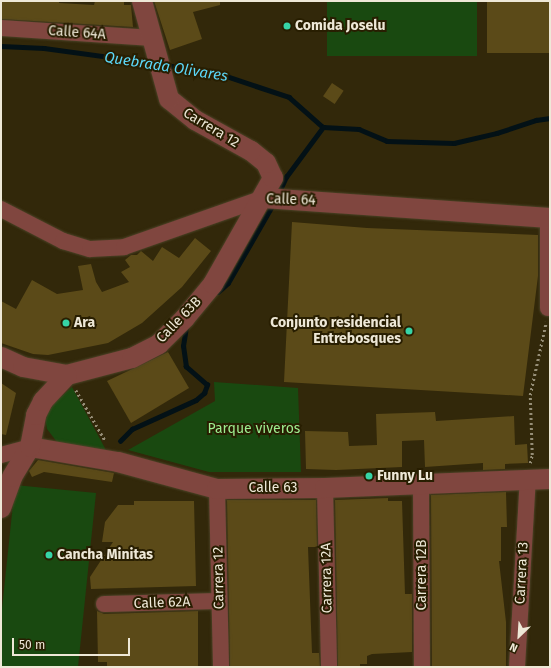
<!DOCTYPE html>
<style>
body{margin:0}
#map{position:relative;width:551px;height:668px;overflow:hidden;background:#32280a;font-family:"Fira Sans",sans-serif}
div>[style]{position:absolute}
.green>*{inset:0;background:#194910;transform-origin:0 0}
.stream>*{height:4.5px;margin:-2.25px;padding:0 2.25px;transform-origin:2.25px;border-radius:2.25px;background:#031116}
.building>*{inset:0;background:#5b4a18;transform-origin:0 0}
.path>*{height:2.5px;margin-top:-1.25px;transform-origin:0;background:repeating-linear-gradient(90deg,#968e77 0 2px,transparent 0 5px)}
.roads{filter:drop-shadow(0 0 1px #4c4327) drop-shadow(0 0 1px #4c4327)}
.minor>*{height:16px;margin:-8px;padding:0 8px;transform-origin:8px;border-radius:8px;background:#80463f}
.tertiary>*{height:20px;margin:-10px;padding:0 10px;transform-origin:10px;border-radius:10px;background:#80463f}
.dots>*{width:11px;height:11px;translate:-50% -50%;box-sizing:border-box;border:2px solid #281e01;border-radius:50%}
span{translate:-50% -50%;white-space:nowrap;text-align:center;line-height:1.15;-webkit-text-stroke:4px #281e01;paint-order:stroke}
.poi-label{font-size:14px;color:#eee8d7;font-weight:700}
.left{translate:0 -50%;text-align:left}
.right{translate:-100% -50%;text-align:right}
.street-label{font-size:14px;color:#eee8d7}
.park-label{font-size:14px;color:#9eee90}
.water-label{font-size:15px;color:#5cd8f9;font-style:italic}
.frame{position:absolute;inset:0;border:2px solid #eee8d7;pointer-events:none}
.north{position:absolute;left:499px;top:616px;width:40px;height:40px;-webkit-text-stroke:3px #281e01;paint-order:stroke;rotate:205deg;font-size:11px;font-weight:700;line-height:16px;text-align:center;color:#eee8d7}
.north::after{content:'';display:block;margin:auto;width:14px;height:18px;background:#eee8d7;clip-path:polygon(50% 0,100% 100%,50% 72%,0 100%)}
.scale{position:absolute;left:12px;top:638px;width:118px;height:18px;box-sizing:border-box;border:2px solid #eee8d7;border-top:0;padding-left:5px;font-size:12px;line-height:14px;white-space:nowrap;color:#eee8d7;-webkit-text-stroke:3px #281e01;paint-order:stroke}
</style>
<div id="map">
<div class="green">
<div style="left:327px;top:1px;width:150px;height:55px"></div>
<div style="clip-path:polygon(214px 382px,298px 388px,301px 472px,209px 472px,128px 450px,215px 401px)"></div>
<div style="clip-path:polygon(72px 387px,107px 452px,57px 442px,47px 429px,45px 418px,54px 403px)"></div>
<div style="clip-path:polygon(15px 485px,96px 493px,78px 667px,1px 667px,1px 618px)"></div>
</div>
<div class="stream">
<div style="left:1px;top:46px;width:43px;rotate:2.7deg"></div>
<div style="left:44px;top:48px;width:111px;rotate:7.8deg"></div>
<div style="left:166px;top:65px;width:55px;rotate:9.5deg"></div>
<div style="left:220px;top:74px;width:73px;rotate:18.4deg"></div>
<div style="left:289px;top:97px;width:45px;rotate:41.4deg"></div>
<div style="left:323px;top:127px;width:36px;rotate:3deg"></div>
<div style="left:359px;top:129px;width:30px;rotate:23deg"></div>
<div style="left:387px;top:141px;width:67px;rotate:1.7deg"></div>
<div style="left:454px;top:143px;width:44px;rotate:-13.1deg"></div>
<div style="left:497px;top:133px;width:41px;rotate:-18.4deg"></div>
<div style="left:536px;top:120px;width:14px;rotate:-8deg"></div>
<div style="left:278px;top:194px;width:19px;rotate:-65deg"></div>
<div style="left:286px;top:177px;width:62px;rotate:-53.5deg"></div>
<div style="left:218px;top:292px;width:13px;rotate:-42deg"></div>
<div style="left:228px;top:283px;width:91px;rotate:-60.3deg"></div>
<div style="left:120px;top:441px;width:17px;rotate:-45deg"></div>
<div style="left:132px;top:429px;width:70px;rotate:-24.4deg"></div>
<div style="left:196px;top:400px;width:11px;rotate:-41deg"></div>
<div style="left:204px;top:393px;width:9px;rotate:-69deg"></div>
<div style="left:207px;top:385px;width:28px;rotate:-139deg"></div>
<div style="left:186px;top:367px;width:21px;rotate:-98deg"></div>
<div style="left:183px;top:346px;width:19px;rotate:-81deg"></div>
</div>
<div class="building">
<div style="clip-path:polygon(1px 1px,59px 1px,59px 3px,94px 5px,95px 1px,124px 1px,124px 5px,131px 5px,133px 27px,1px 19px)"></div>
<div style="clip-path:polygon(154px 1px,220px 1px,220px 5px,193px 12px,202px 39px,170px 50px)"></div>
<div style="left:487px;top:1px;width:62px;height:52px"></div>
<div style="left:332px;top:83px;width:14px;height:16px;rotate:34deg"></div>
<div style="clip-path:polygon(292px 222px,367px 228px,538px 235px,538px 276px,523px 396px,284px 382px)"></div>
<div style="clip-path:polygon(195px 238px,211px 251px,182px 287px,142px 323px,108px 343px,48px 355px,33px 354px,1px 343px,1px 301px,16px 309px,32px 280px,57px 294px,83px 290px,78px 266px,91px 264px,96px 282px,102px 292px,129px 282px,121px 272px,130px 267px,125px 260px,131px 255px,137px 255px,141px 251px,153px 261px,162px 247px,179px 258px)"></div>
<div style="clip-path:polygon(168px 352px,189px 388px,131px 423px,107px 381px)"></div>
<div style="clip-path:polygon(1px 383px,16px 393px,6px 435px,1px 434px)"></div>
<div style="clip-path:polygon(435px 412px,436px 421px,514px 416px,515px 445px,527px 444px,528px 463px,505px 464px,505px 469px,483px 470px,483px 463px,425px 467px,424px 440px,402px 441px,402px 467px,336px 470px,306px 469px,305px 431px,348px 432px,349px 446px,377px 445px,376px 414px)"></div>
<div style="clip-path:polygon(38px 460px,114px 473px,112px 482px,44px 472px,32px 477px,29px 471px)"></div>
<div style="clip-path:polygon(506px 492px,507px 527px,501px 527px,501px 561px,499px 561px,506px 622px,506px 667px,432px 667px,431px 495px)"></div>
<div style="clip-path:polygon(388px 498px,388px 501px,402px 501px,405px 594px,412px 594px,412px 652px,372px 654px,367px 656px,367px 664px,360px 664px,360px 667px,338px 667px,335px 500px)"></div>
<div style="clip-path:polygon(227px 500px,316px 500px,317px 547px,308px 547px,312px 653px,319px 653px,320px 667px,230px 667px)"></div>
<div style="clip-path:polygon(134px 501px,194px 501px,196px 586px,91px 589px,90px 577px,113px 542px,102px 542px,105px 522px,118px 505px,134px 505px)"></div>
<div style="clip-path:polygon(97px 611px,104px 614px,198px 611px,198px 667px,107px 667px,107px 662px,98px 662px)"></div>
</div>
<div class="path">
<div style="left:76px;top:390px;width:60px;rotate:60deg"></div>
<div style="left:530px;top:463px;width:8px;rotate:-76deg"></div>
<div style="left:532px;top:455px;width:60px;rotate:-91.9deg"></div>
<div style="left:530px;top:395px;width:75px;rotate:-77.6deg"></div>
</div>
<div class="roads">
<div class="minor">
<div style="left:1px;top:28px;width:151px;rotate:3.8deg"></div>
<div style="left:1px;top:209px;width:70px;rotate:27.3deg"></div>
<div style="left:63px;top:241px;width:28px;rotate:17deg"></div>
<div style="left:90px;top:249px;width:34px;rotate:-3deg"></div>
<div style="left:124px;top:247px;width:147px;rotate:-19.4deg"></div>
<div style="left:548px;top:308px;width:90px;rotate:-90deg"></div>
<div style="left:1px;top:455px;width:30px;rotate:-15deg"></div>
<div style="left:421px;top:483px;width:184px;rotate:89.7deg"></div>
<div style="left:325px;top:488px;width:179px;rotate:88.7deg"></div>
<div style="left:217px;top:489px;width:178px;rotate:88.7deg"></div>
<div style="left:104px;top:604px;width:115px;rotate:-1.5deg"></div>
<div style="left:517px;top:667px;width:188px;rotate:-86.7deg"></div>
</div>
<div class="tertiary">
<div style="left:263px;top:198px;width:288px;rotate:4deg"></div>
<div style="left:1px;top:357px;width:24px;rotate:24deg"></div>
<div style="left:23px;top:367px;width:45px;rotate:10.3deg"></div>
<div style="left:67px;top:375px;width:67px;rotate:-14.7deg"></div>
<div style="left:132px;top:358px;width:30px;rotate:-27deg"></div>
<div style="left:159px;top:344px;width:37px;rotate:-45deg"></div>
<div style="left:185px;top:318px;width:44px;rotate:-50.5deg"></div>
<div style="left:213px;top:284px;width:122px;rotate:-60.5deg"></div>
<div style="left:273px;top:178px;width:17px;rotate:-115deg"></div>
<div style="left:266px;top:163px;width:19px;rotate:-141deg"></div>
<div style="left:251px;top:151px;width:64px;rotate:-151deg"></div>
<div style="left:195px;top:120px;width:33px;rotate:-141deg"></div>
<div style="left:169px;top:99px;width:102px;rotate:-105.4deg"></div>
<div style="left:30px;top:447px;width:89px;rotate:9.7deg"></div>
<div style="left:118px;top:462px;width:103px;rotate:15.3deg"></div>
<div style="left:217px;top:489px;width:108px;rotate:-0.5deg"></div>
<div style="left:325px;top:488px;width:225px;rotate:-2.3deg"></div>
<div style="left:1px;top:508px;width:33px;rotate:-70deg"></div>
<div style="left:12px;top:477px;width:35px;rotate:-59deg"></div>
<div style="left:30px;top:447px;width:33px;rotate:-79deg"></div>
<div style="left:36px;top:415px;width:16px;rotate:-63deg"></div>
<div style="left:43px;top:401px;width:35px;rotate:-47deg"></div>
</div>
</div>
<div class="dots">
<div style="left:287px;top:26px;background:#36d4a6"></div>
<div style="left:66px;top:323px;background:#36d4a6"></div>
<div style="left:409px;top:331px;background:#36d4a6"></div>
<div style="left:369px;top:476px;background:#36d4a6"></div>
<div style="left:49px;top:555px;background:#36d4a6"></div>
</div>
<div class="poi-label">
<span class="left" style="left:295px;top:26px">Comida Joselu</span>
<span class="left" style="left:74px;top:323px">Ara</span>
<span class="right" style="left:401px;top:331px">Conjunto residencial<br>Entrebosques</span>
<span class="left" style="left:377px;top:476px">Funny Lu</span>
<span class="left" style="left:57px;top:555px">Cancha Minitas</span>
</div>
<div class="street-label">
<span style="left:77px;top:33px;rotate:4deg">Calle 64A</span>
<span style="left:211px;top:128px;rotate:31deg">Carrera 12</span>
<span style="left:291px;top:200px;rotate:2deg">Calle 64</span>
<span style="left:179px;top:320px;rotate:-46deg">Calle 63B</span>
<span style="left:273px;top:488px">Calle 63</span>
<span style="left:522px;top:573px;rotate:-87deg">Carrera 13</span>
<span style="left:422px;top:575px;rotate:-90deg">Carrera 12B</span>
<span style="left:219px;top:578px;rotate:-91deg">Carrera 12</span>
<span style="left:327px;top:578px;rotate:-91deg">Carrera 12A</span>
<span style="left:162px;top:603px;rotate:-2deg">Calle 62A</span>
</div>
<div class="park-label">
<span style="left:254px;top:429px">Parque viveros</span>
</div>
<div class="water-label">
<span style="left:166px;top:67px;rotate:9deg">Quebrada Olivares</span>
</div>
<div class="frame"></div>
<div class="north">N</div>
<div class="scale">50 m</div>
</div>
